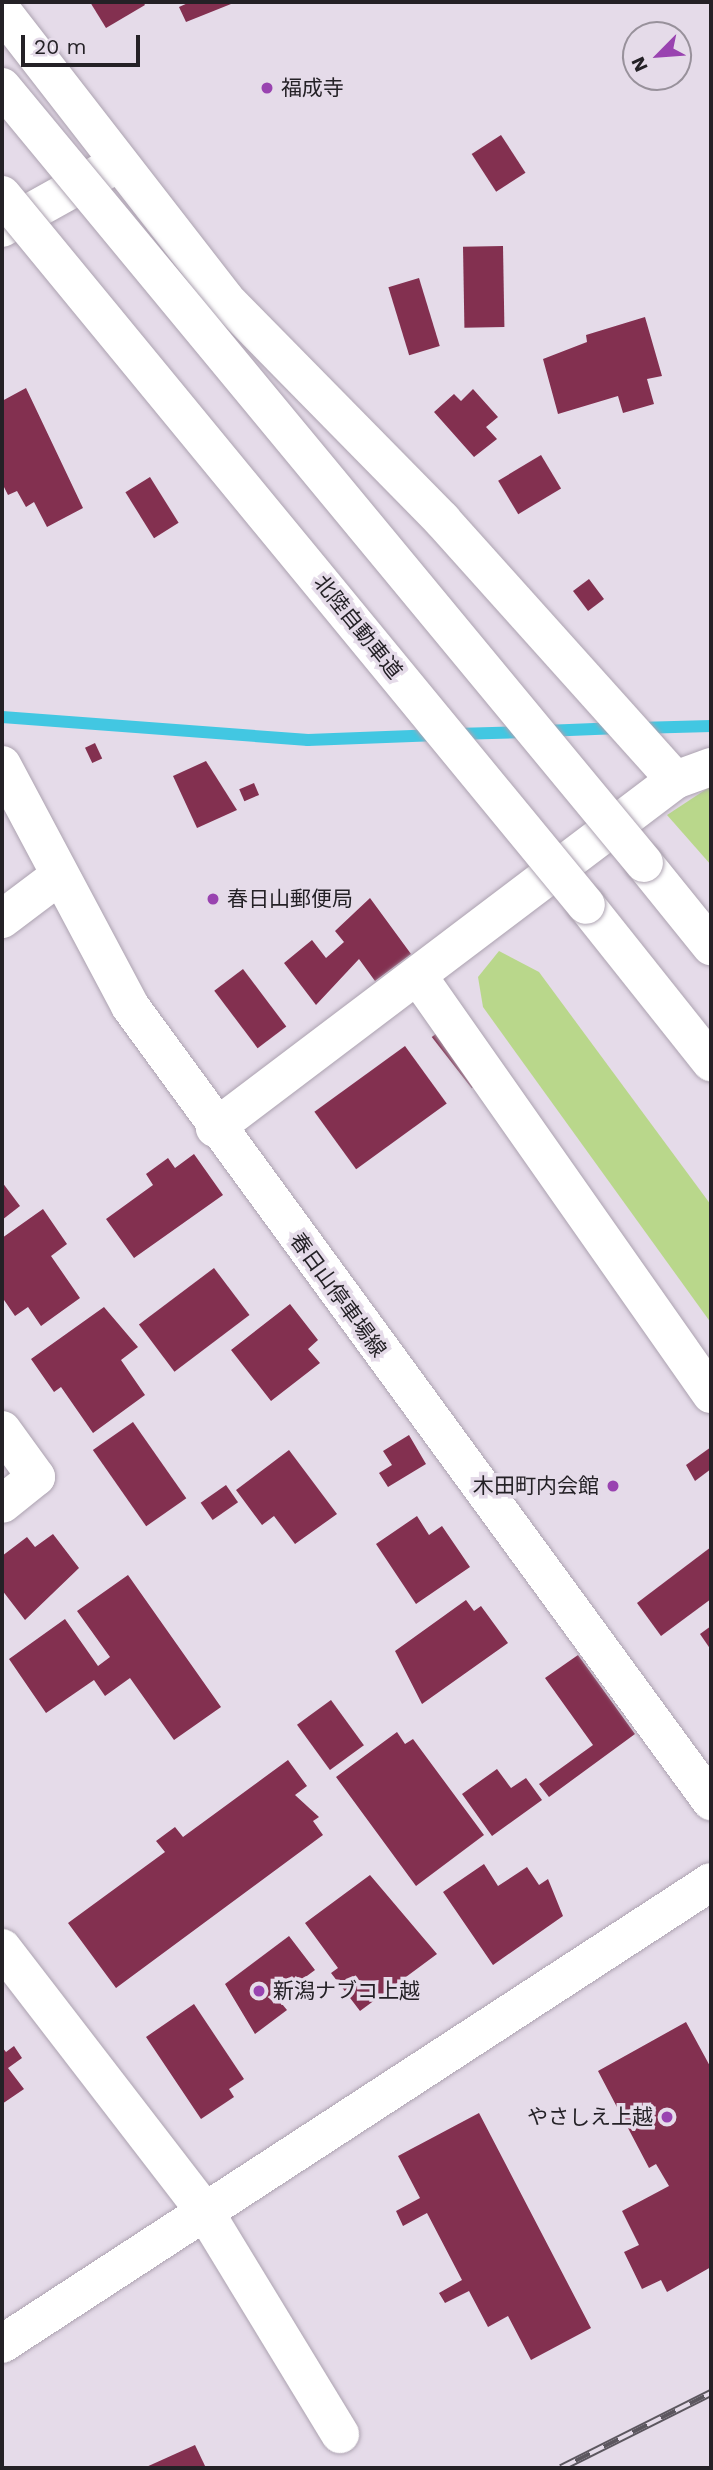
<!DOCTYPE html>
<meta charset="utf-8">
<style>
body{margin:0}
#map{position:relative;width:713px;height:2470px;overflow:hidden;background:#e5dbe9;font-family:"Work Sans","Noto Sans JP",sans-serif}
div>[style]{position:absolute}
.green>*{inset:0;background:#b9d78b}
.stream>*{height:12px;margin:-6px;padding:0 6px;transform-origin:6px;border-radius:6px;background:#42c7e2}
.building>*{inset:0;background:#833050;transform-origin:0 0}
.roads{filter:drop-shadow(0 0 2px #aca2b0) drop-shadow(0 0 2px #aca2b0)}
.street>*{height:38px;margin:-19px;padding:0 19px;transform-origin:19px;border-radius:19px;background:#fff}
.secondary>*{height:38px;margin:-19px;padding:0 19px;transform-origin:19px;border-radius:19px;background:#fff}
.highway>*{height:38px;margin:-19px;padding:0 19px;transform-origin:19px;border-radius:19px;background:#fff}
.rail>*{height:8px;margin-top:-4px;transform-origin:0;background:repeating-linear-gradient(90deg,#e5dbe9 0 16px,#5c575f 0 32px);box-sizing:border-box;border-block:2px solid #5c575f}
.bridges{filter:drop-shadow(0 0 2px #aca2b0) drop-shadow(0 0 2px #aca2b0)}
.highway-bridge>*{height:38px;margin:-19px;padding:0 19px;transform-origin:19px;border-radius:19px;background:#fff}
.dots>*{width:19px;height:19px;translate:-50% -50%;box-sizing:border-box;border:4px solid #e5dbe9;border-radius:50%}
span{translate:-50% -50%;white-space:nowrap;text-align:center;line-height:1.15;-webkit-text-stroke:7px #e5dbe9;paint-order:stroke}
.poi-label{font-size:21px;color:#242126}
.left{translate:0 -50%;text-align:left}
.right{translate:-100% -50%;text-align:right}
.street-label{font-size:21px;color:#242126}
.frame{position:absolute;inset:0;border:4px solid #242126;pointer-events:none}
.north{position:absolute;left:622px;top:21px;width:70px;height:70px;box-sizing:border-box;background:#e5dbe9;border:2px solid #98919b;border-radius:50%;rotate:245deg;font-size:19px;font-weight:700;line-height:28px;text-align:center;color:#242126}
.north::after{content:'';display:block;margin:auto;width:24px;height:32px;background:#9943b0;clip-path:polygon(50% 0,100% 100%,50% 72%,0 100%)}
.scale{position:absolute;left:21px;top:35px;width:119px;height:32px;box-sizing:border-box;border:4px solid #242126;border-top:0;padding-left:9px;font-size:21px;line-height:24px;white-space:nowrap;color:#242126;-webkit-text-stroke:5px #e5dbe9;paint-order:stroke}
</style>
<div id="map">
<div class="green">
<div style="clip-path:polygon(711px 786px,711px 865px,667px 815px)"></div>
<div style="clip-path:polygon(499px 951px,539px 972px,711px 1205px,711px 1323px,483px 1007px,478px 977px)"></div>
</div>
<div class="stream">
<div style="left:2px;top:717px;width:307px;rotate:4.3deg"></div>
<div style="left:308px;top:740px;width:130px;rotate:-2.2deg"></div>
<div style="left:638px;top:728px;width:73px;rotate:-1.6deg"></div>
<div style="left:544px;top:731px;width:76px;rotate:-2.3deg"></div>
<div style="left:456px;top:734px;width:70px;rotate:-1.6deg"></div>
</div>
<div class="building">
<div style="clip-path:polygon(90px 2px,143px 2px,145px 5px,106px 28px)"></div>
<div style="clip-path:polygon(190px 2px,236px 2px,186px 22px,179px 7px)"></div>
<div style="left:501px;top:135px;width:45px;height:35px;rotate:57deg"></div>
<div style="left:503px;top:246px;width:81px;height:40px;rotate:89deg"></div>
<div style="left:419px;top:278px;width:71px;height:32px;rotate:73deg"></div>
<div style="clip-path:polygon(645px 317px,662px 376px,647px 379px,654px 404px,623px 413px,618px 396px,558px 414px,543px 359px,587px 342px,586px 335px)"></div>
<div style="clip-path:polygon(26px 388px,83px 508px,47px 527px,34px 502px,26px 507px,17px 491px,8px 495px,2px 483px,2px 401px)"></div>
<div style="clip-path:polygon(473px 389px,498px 417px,486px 427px,497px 439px,474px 457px,434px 412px,454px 394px,461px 401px)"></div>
<div style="left:541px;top:455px;width:39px;height:50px;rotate:59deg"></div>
<div style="left:150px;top:477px;width:54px;height:29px;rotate:58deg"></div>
<div style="left:589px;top:579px;width:25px;height:20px;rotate:53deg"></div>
<div style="left:95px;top:743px;width:17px;height:11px;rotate:65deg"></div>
<div style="clip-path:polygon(206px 761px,237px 810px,197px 828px,173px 776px)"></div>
<div style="left:254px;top:783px;width:13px;height:16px;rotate:67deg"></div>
<div style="clip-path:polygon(370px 898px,411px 954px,375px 981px,359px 959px,316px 1005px,284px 963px,312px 940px,326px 958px,344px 942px,335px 931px)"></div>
<div style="left:243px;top:969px;width:72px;height:36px;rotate:53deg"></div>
<div style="left:442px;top:1029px;width:65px;height:13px;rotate:52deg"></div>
<div style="left:405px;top:1046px;width:71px;height:112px;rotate:54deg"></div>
<div style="clip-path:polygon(194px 1154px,223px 1195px,134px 1258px,106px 1219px,153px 1185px,146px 1174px,168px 1158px,175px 1168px)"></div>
<div style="clip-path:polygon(2px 1182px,20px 1206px,2px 1220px)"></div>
<div style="clip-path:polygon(43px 1209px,67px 1244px,51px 1256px,80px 1298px,41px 1326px,28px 1307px,15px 1316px,2px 1297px,2px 1238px)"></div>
<div style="left:214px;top:1268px;width:59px;height:94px;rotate:53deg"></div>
<div style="clip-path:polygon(290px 1304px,318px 1340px,308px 1349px,320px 1363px,271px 1401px,231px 1350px)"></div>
<div style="clip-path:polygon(104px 1307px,138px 1347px,121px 1360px,145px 1395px,93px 1433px,61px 1387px,54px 1392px,31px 1359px)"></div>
<div style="left:133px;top:1422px;width:93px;height:49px;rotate:55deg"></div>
<div style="clip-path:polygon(409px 1435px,426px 1464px,388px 1487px,379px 1473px,392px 1465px,383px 1451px)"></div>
<div style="clip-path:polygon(711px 1447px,711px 1469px,695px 1481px,686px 1465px)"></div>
<div style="clip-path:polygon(289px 1450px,337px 1514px,295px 1544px,274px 1516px,262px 1525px,236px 1490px)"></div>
<div style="left:226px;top:1485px;width:21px;height:31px;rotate:55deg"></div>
<div style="clip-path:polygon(417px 1516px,429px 1535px,442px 1526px,470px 1567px,416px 1604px,376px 1544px)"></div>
<div style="clip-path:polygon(53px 1534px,79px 1568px,25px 1620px,2px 1590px,2px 1556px,27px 1537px,35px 1547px)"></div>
<div style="clip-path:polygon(711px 1547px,711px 1599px,661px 1636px,637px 1603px)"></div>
<div style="clip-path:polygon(128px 1575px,221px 1707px,174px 1740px,130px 1678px,105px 1696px,94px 1680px,46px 1713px,9px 1659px,65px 1619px,98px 1666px,110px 1657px,77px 1611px)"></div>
<div style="clip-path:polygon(466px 1600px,474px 1611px,481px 1606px,508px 1643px,422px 1704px,395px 1651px)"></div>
<div style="clip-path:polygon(711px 1626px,711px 1650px,700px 1634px)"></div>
<div style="clip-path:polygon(578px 1655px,635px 1734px,549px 1797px,539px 1784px,593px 1745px,545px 1678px)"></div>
<div style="left:331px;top:1700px;width:56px;height:42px;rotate:54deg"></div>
<div style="clip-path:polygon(397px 1732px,405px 1744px,413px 1739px,484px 1835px,416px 1886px,336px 1777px)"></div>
<div style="clip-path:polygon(288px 1760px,307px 1786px,295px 1795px,319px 1817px,313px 1821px,323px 1835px,116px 1988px,68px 1923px,165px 1852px,156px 1841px,175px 1827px,183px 1837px)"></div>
<div style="clip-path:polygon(497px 1769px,511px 1788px,526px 1778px,542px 1800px,492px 1836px,462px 1794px)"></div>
<div style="clip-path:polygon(484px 1864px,498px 1886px,527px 1867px,539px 1885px,548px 1879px,563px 1916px,493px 1965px,443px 1892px)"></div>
<div style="clip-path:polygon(370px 1875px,437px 1954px,360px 2011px,331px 1973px,338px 1968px,305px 1923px)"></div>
<div style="clip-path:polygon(289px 1936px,315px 1970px,277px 1998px,287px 2010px,255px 2034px,225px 1984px)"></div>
<div style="clip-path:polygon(194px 2004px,244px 2079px,229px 2089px,234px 2097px,201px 2119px,146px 2037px)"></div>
<div style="clip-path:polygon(686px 2022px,711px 2068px,711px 2267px,667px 2292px,661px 2280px,642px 2289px,624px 2252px,639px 2245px,622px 2211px,669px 2186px,656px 2164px,649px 2168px,598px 2071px)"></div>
<div style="clip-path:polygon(14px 2046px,22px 2058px,8px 2068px,24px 2089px,2px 2104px,2px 2047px,6px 2052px)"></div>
<div style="clip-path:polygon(479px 2113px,591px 2328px,531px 2360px,508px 2316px,488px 2327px,469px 2291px,445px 2303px,439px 2293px,462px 2280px,427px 2213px,403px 2226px,396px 2211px,420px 2198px,398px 2156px)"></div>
<div style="clip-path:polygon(195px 2445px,206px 2468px,144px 2468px)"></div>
</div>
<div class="roads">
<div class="street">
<div style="left:2px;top:11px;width:364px;rotate:52.2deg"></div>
<div style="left:225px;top:299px;width:310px;rotate:45.5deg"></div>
<div style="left:442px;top:520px;width:349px;rotate:48.1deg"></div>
<div style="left:675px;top:780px;width:577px;rotate:142.89deg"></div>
<div style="left:2px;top:228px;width:124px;rotate:-29.1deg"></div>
<div style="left:675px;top:780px;width:38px;rotate:-20deg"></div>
<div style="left:420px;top:979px;width:507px;rotate:54.96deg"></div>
<div style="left:2px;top:1430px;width:58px;rotate:54.1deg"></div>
<div style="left:36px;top:1477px;width:43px;rotate:141.5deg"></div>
<div style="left:2px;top:1948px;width:333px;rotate:52.4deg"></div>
<div style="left:205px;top:2212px;width:260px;rotate:58.7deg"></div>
</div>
<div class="secondary">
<div style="left:2px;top:765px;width:273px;rotate:62deg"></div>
<div style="left:130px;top:1006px;width:985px;rotate:53.84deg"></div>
<div style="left:2px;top:919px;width:71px;rotate:-37deg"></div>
<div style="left:2px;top:2344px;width:846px;rotate:-33.09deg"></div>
</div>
<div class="highway">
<div style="left:644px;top:863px;width:107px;rotate:51.1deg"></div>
<div style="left:586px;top:905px;width:201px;rotate:51.5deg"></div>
</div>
</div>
<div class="rail">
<div style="left:561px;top:2468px;width:168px;rotate:-26.6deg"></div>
</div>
<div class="bridges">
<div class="highway-bridge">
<div style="left:2px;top:87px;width:1007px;rotate:50.4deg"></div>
<div style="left:2px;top:195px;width:919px;rotate:50.56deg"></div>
</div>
</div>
<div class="dots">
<div style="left:267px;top:88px;background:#9943b0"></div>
<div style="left:213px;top:899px;background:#9943b0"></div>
<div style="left:613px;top:1486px;background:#9943b0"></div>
<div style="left:259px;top:1991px;background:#9943b0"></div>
<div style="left:667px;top:2117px;background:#9943b0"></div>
</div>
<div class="poi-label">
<span class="left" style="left:281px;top:88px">福成寺</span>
<span class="left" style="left:227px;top:899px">春日山郵便局</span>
<span class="right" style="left:599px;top:1486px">木田町内会館</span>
<span class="left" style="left:273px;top:1991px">新潟ナブコ上越</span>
<span class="right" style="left:653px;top:2117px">やさしえ上越</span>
</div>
<div class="street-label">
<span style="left:358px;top:627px;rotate:51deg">北陸自動車道</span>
<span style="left:338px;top:1295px;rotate:54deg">春日山停車場線</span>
</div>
<div class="frame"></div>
<div class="north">N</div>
<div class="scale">20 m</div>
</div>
